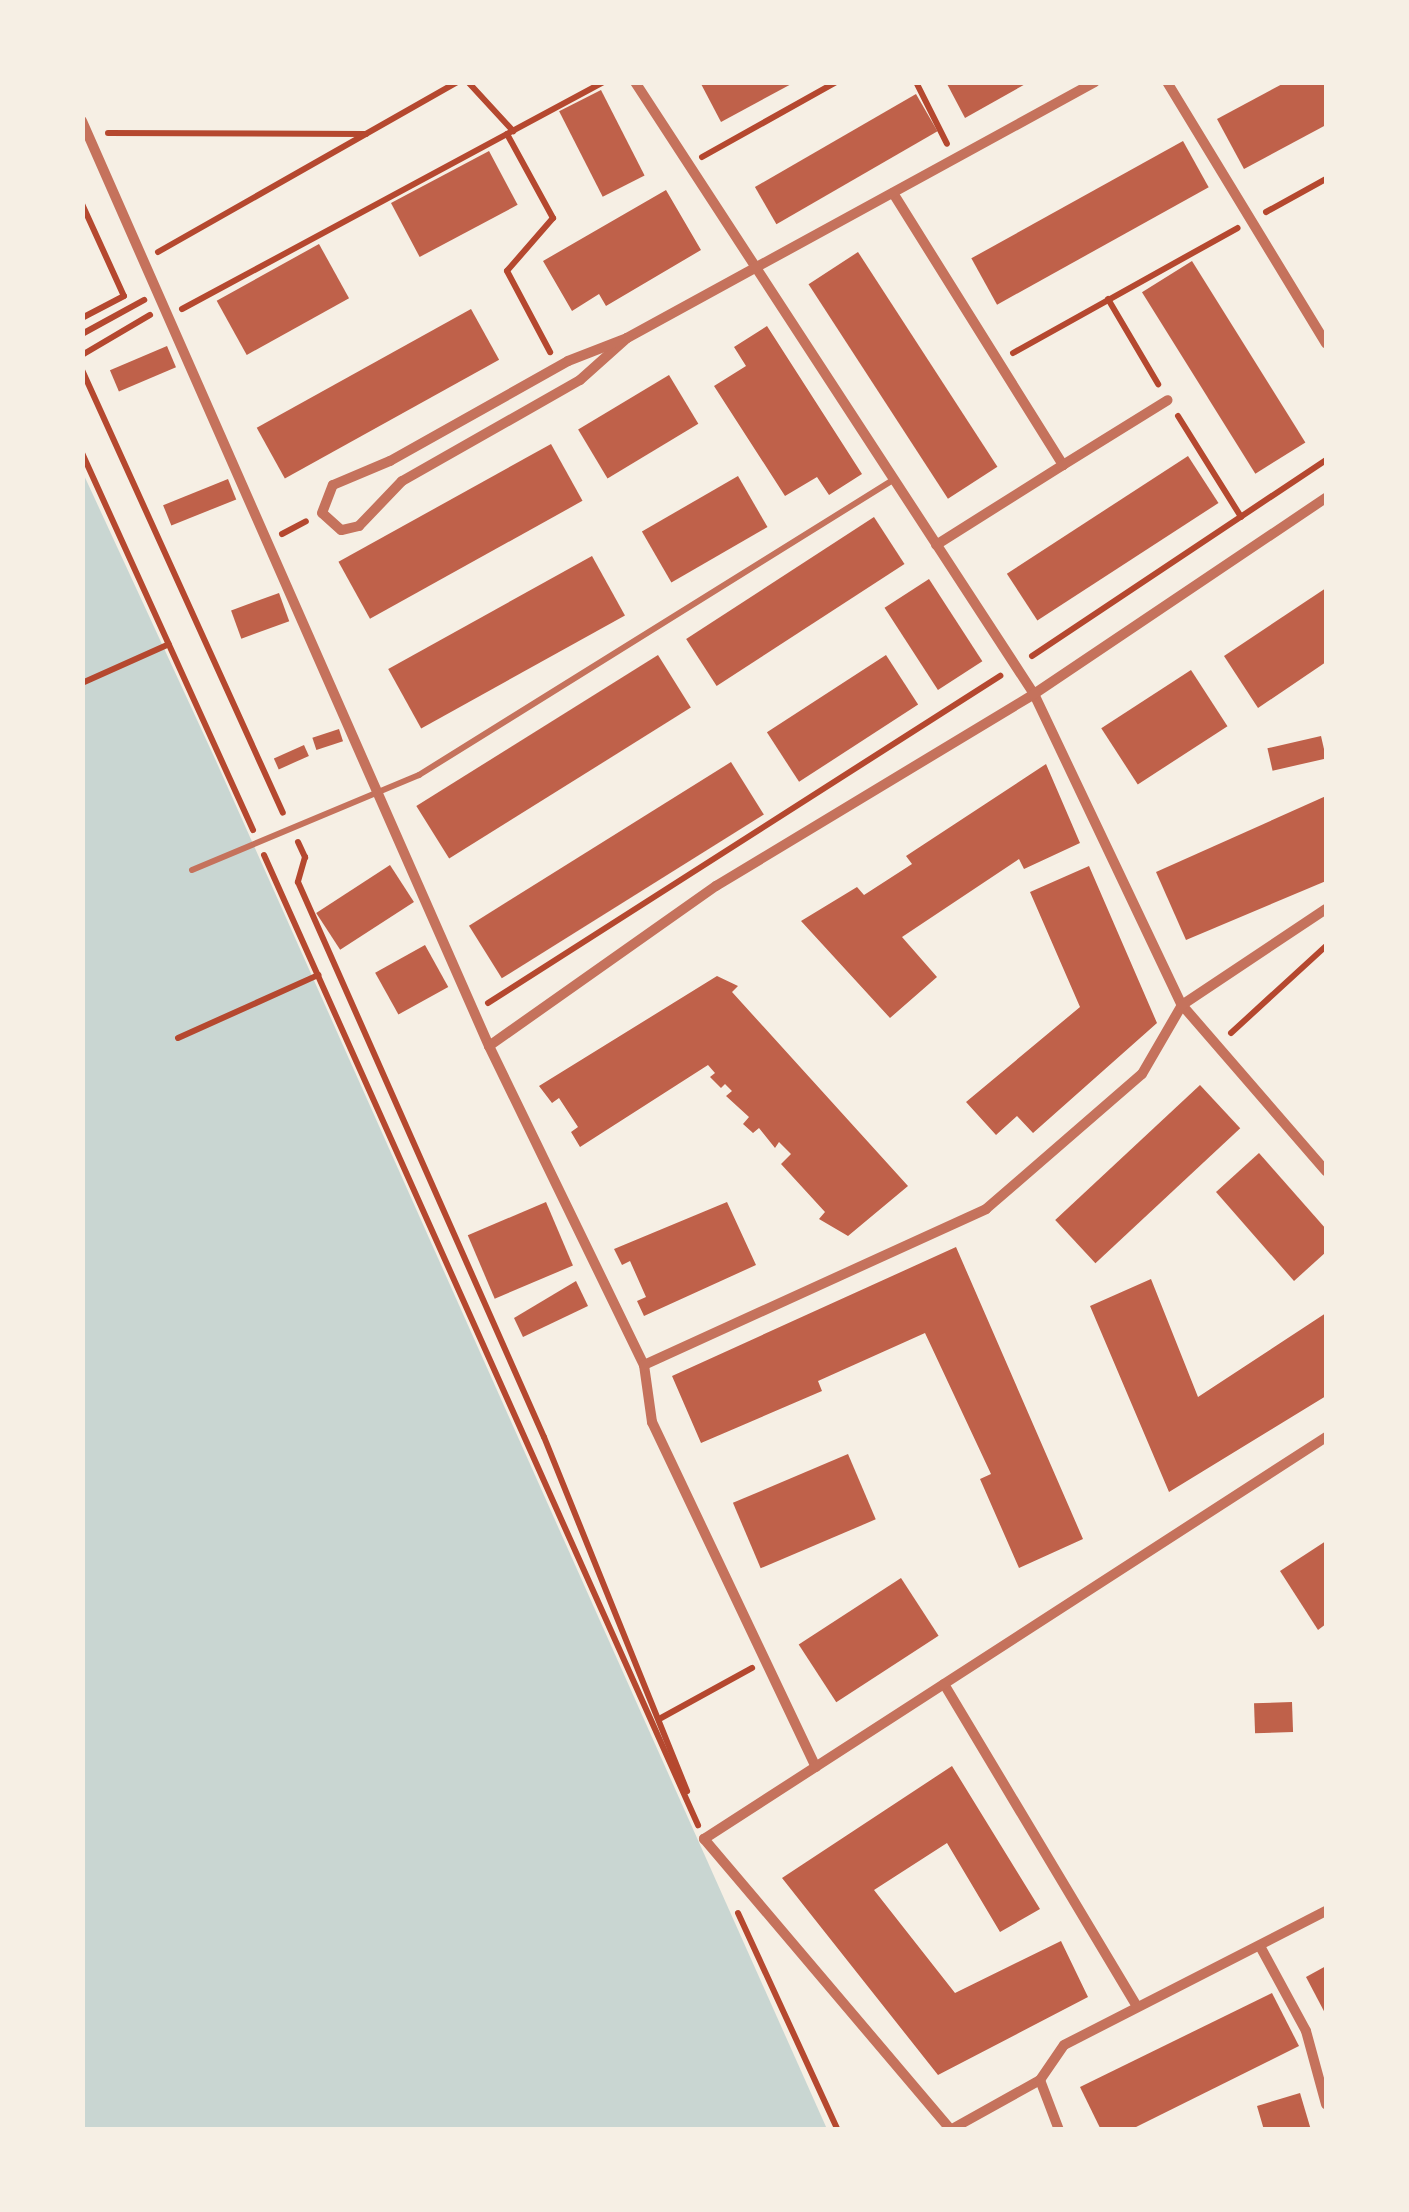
<!DOCTYPE html>
<style>
body{margin:0}
#map{position:relative;width:1409px;height:2212px;overflow:hidden;background:#f6efe4;font-family:Manrope,sans-serif}
div>[style]{position:absolute}
.water>*{inset:0;background:#c9d6d2}
.building>*{inset:0;background:#bf614a;transform-origin:0 0}
.path>*{height:6px;margin:-3px;padding:0 3px;transform-origin:3px;border-radius:3px;background:#b5482f}
.service>*{height:6px;margin:-3px;padding:0 3px;transform-origin:3px;border-radius:3px;background:#c5725c}
.minor>*{height:10px;margin:-5px;padding:0 5px;transform-origin:5px;border-radius:5px;background:#c5725c}
span{translate:-50% -50%;white-space:nowrap;text-align:center;line-height:1.15;-webkit-text-stroke:9px #f6efe4;paint-order:stroke}
.frame{position:absolute;inset:0;border:85px solid #f6efe4;pointer-events:none}
</style>
<div id="map">
<div class="water">
<div style="clip-path:polygon(82px 471px,216px 761px,827px 2129px,83px 2129px)"></div>
</div>
<div class="building">
<div style="clip-path:polygon(700px 82px,795px 82px,721px 122px)"></div>
<div style="clip-path:polygon(946px 82px,1029px 82px,965px 118px)"></div>
<div style="clip-path:polygon(1286px 82px,1326px 82px,1326px 125px,1244px 169px,1217px 119px)"></div>
<div style="left:601px;top:90px;width:96px;height:47px;rotate:63deg"></div>
<div style="left:916px;top:94px;width:43px;height:186px;rotate:60deg"></div>
<div style="left:1183px;top:141px;width:53px;height:242px;rotate:61deg"></div>
<div style="left:489px;top:151px;width:61px;height:111px;rotate:62deg"></div>
<div style="clip-path:polygon(666px 190px,701px 250px,606px 306px,599px 294px,572px 311px,543px 261px)"></div>
<div style="left:319px;top:244px;width:62px;height:117px;rotate:61deg"></div>
<div style="left:858px;top:252px;width:256px;height:59px;rotate:57deg"></div>
<div style="left:1192px;top:261px;width:214px;height:59px;rotate:58deg"></div>
<div style="left:471px;top:309px;width:58px;height:245px;rotate:61deg"></div>
<div style="clip-path:polygon(767px 326px,862px 474px,829px 495px,817px 477px,785px 496px,714px 386px,746px 366px,734px 347px)"></div>
<div style="left:167px;top:346px;width:23px;height:62px;rotate:67deg"></div>
<div style="left:669px;top:375px;width:57px;height:106px;rotate:59deg"></div>
<div style="left:551px;top:444px;width:65px;height:243px;rotate:61deg"></div>
<div style="left:1188px;top:456px;width:56px;height:216px;rotate:57deg"></div>
<div style="left:738px;top:476px;width:59px;height:111px;rotate:60deg"></div>
<div style="left:228px;top:479px;width:22px;height:70px;rotate:68deg"></div>
<div style="left:874px;top:517px;width:56px;height:224px;rotate:57deg"></div>
<div style="left:592px;top:556px;width:68px;height:233px;rotate:61deg"></div>
<div style="left:929px;top:579px;width:98px;height:53px;rotate:57deg"></div>
<div style="clip-path:polygon(1326px 588px,1326px 662px,1258px 708px,1224px 656px)"></div>
<div style="left:279px;top:593px;width:30px;height:51px;rotate:70deg"></div>
<div style="left:658px;top:655px;width:62px;height:285px;rotate:58deg"></div>
<div style="left:886px;top:655px;width:59px;height:142px;rotate:57deg"></div>
<div style="left:1191px;top:670px;width:67px;height:107px;rotate:57deg"></div>
<div style="left:339px;top:729px;width:13px;height:28px;rotate:72deg"></div>
<div style="left:1321px;top:736px;width:23px;height:55px;rotate:77deg"></div>
<div style="left:304px;top:745px;width:12px;height:33px;rotate:66deg"></div>
<div style="left:731px;top:762px;width:62px;height:309px;rotate:58deg"></div>
<div style="clip-path:polygon(1046px 764px,1080px 843px,1024px 869px,1019px 859px,902px 937px,937px 977px,890px 1018px,801px 921px,857px 887px,864px 895px,912px 864px,906px 856px)"></div>
<div style="clip-path:polygon(1326px 796px,1326px 881px,1186px 940px,1156px 872px)"></div>
<div style="left:390px;top:865px;width:44px;height:88px;rotate:57deg"></div>
<div style="clip-path:polygon(1089px 866px,1157px 1023px,1033px 1133px,1017px 1116px,996px 1135px,966px 1102px,1080px 1007px,1030px 892px)"></div>
<div style="left:425px;top:945px;width:48px;height:57px;rotate:61deg"></div>
<div style="clip-path:polygon(717px 976px,738px 986px,732px 992px,908px 1186px,848px 1236px,819px 1219px,825px 1212px,781px 1164px,791px 1154px,779px 1142px,775px 1148px,759px 1128px,753px 1133px,743px 1124px,749px 1117px,726px 1096px,732px 1091px,725px 1084px,721px 1088px,710px 1077px,715px 1073px,708px 1065px,580px 1147px,571px 1132px,578px 1127px,559px 1098px,552px 1103px,539px 1086px)"></div>
<div style="left:1200px;top:1085px;width:59px;height:198px;rotate:47deg"></div>
<div style="clip-path:polygon(1259px 1153px,1326px 1229px,1326px 1252px,1294px 1281px,1216px 1192px)"></div>
<div style="left:546px;top:1202px;width:69px;height:85px;rotate:67deg"></div>
<div style="clip-path:polygon(727px 1202px,756px 1265px,644px 1316px,637px 1301px,646px 1297px,630px 1261px,622px 1265px,614px 1249px)"></div>
<div style="clip-path:polygon(956px 1247px,1083px 1539px,1019px 1568px,980px 1479px,991px 1474px,925px 1333px,818px 1381px,822px 1391px,701px 1443px,672px 1376px)"></div>
<div style="clip-path:polygon(1151px 1279px,1198px 1397px,1326px 1313px,1326px 1396px,1169px 1492px,1090px 1306px)"></div>
<div style="clip-path:polygon(576px 1281px,588px 1306px,523px 1337px,514px 1318px)"></div>
<div style="left:848px;top:1454px;width:71px;height:125px;rotate:67deg"></div>
<div style="clip-path:polygon(1326px 1541px,1326px 1624px,1318px 1630px,1280px 1571px)"></div>
<div style="left:901px;top:1578px;width:69px;height:122px;rotate:57deg"></div>
<div style="left:1292px;top:1702px;width:30px;height:38px;rotate:88deg"></div>
<div style="clip-path:polygon(952px 1766px,1040px 1909px,1000px 1932px,947px 1843px,874px 1890px,955px 1993px,1061px 1941px,1088px 1997px,938px 2075px,782px 1878px)"></div>
<div style="clip-path:polygon(1326px 1966px,1326px 2015px,1306px 1977px)"></div>
<div style="clip-path:polygon(1272px 1993px,1299px 2046px,1130px 2130px,1101px 2130px,1080px 2087px)"></div>
<div style="clip-path:polygon(1300px 2093px,1311px 2130px,1264px 2130px,1257px 2106px)"></div>
</div>
<div class="path">
<div style="left:468px;top:82px;width:67px;rotate:47.4deg"></div>
<div style="left:916px;top:82px;width:69px;rotate:63.4deg"></div>
<div style="left:108px;top:133px;width:258px;rotate:0.2deg"></div>
<div style="left:507px;top:134px;width:96px;rotate:61.3deg"></div>
<div style="left:553px;top:218px;width:70px;rotate:131deg"></div>
<div style="left:507px;top:271px;width:92px;rotate:62deg"></div>
<div style="left:702px;top:157px;width:154px;rotate:-29.2deg"></div>
<div style="left:82px;top:204px;width:101px;rotate:65.5deg"></div>
<div style="left:124px;top:296px;width:47px;rotate:152.4deg"></div>
<div style="left:1266px;top:212px;width:68px;rotate:-28.8deg"></div>
<div style="left:158px;top:252px;width:344px;rotate:-29.6deg"></div>
<div style="left:1108px;top:299px;width:99px;rotate:59.5deg"></div>
<div style="left:182px;top:309px;width:478px;rotate:-28.3deg"></div>
<div style="left:82px;top:334px;width:71px;rotate:-28.7deg"></div>
<div style="left:1013px;top:353px;width:257px;rotate:-29.1deg"></div>
<div style="left:82px;top:355px;width:79px;rotate:-30.5deg"></div>
<div style="left:82px;top:370px;width:486px;rotate:65.6deg"></div>
<div style="left:1178px;top:416px;width:119px;rotate:58deg"></div>
<div style="left:82px;top:453px;width:414px;rotate:65.6deg"></div>
<div style="left:282px;top:534px;width:27px;rotate:-28deg"></div>
<div style="left:1032px;top:656px;width:353px;rotate:-33.7deg"></div>
<div style="left:82px;top:683px;width:95px;rotate:-24.1deg"></div>
<div style="left:298px;top:842px;width:17px;rotate:65deg"></div>
<div style="left:305px;top:857px;width:26px;rotate:106deg"></div>
<div style="left:298px;top:882px;width:607px;rotate:66.1deg"></div>
<div style="left:544px;top:1437px;width:382px;rotate:68deg"></div>
<div style="left:264px;top:855px;width:1063px;rotate:65.9deg"></div>
<div style="left:488px;top:1003px;width:608px;rotate:-32.57deg"></div>
<div style="left:1231px;top:1033px;width:129px;rotate:-42.5deg"></div>
<div style="left:178px;top:1038px;width:154px;rotate:-24.2deg"></div>
<div style="left:661px;top:1718px;width:104px;rotate:-28.8deg"></div>
<div style="left:738px;top:1913px;width:239px;rotate:65.3deg"></div>
</div>
<div class="service">
<div style="left:192px;top:870px;width:246px;rotate:-22.7deg"></div>
<div style="left:419px;top:775px;width:558px;rotate:-31.9deg"></div>
</div>
<div class="minor">
<div style="left:635px;top:82px;width:731px;rotate:56.9deg"></div>
<div style="left:1034px;top:694px;width:344px;rotate:64.6deg"></div>
<div style="left:1182px;top:1005px;width:220px;rotate:49.1deg"></div>
<div style="left:1167px;top:82px;width:306px;rotate:58.7deg"></div>
<div style="left:82px;top:121px;width:1011px;rotate:66.25deg"></div>
<div style="left:489px;top:1046px;width:355px;rotate:64.1deg"></div>
<div style="left:644px;top:1365px;width:58px;rotate:82deg"></div>
<div style="left:652px;top:1422px;width:382px;rotate:64.6deg"></div>
<div style="left:893px;top:193px;width:321px;rotate:58deg"></div>
<div style="left:1063px;top:465px;width:150px;rotate:147.8deg"></div>
<div style="left:627px;top:338px;width:63px;rotate:138.2deg"></div>
<div style="left:580px;top:380px;width:205px;rotate:150.4deg"></div>
<div style="left:402px;top:481px;width:62px;rotate:133.7deg"></div>
<div style="left:359px;top:526px;width:18px;rotate:167deg"></div>
<div style="left:341px;top:530px;width:25px;rotate:-138deg"></div>
<div style="left:322px;top:513px;width:30px;rotate:-69deg"></div>
<div style="left:333px;top:485px;width:62px;rotate:-22.8deg"></div>
<div style="left:390px;top:461px;width:204px;rotate:-29.3deg"></div>
<div style="left:568px;top:361px;width:63px;rotate:-21.3deg"></div>
<div style="left:627px;top:338px;width:533px;rotate:-28.68deg"></div>
<div style="left:1063px;top:465px;width:123px;rotate:-31.8deg"></div>
<div style="left:489px;top:1046px;width:278px;rotate:-35.2deg"></div>
<div style="left:716px;top:886px;width:371px;rotate:-31.1deg"></div>
<div style="left:1034px;top:694px;width:352px;rotate:-33.9deg"></div>
<div style="left:644px;top:1365px;width:376px;rotate:-24.5deg"></div>
<div style="left:986px;top:1209px;width:206px;rotate:-40.9deg"></div>
<div style="left:1142px;top:1074px;width:80px;rotate:-59.9deg"></div>
<div style="left:1182px;top:1005px;width:173px;rotate:-33.7deg"></div>
<div style="left:944px;top:1684px;width:376px;rotate:59.1deg"></div>
<div style="left:1261px;top:1948px;width:94px;rotate:61.5deg"></div>
<div style="left:1306px;top:2031px;width:76px;rotate:74.7deg"></div>
<div style="left:952px;top:2129px;width:101px;rotate:-29.1deg"></div>
<div style="left:951px;top:2130px;width:382px;rotate:-130.3deg"></div>
<div style="left:704px;top:1839px;width:741px;rotate:-32.87deg"></div>
<div style="left:1059px;top:2130px;width:53px;rotate:-110.8deg"></div>
<div style="left:1040px;top:2080px;width:42px;rotate:-55.6deg"></div>
<div style="left:1064px;top:2045px;width:294px;rotate:-27.1deg"></div>
</div>
<div class="frame"></div>
</div>
